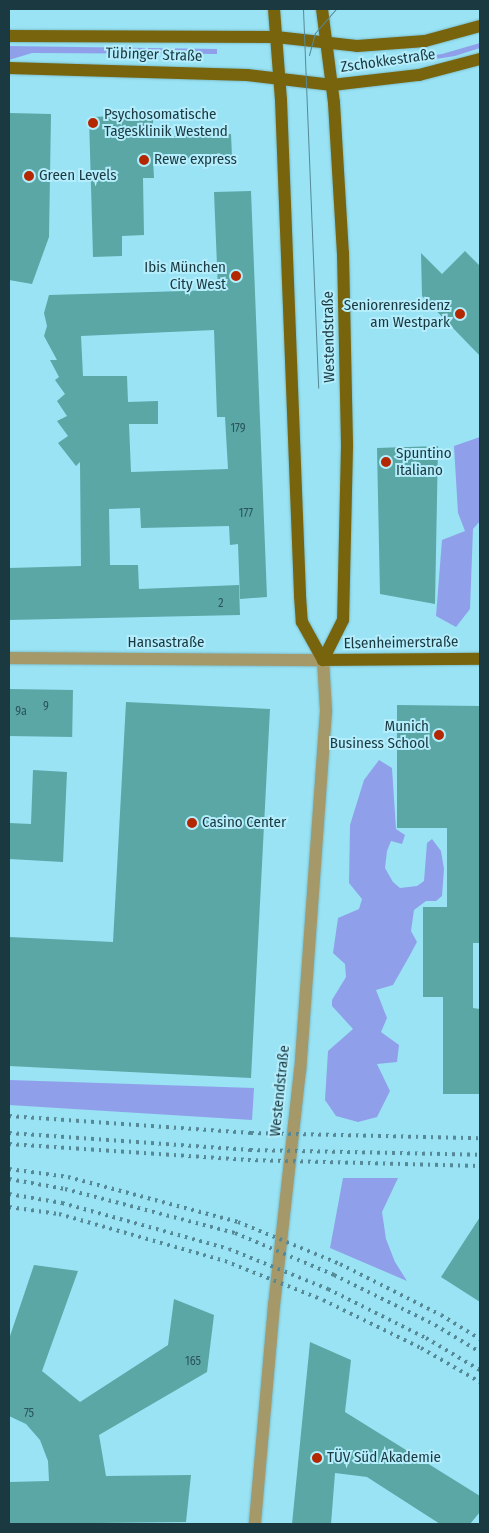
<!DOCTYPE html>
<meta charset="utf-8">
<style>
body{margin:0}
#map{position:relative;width:489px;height:1533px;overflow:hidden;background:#99e3f4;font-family:"Fira Sans Condensed",sans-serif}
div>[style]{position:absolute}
.green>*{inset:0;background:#909fea}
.building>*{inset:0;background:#5aa7a6;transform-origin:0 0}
.roads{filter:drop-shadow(0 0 1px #7dbecc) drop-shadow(0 0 1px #7dbecc)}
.minor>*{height:12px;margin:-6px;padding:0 6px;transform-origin:6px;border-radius:6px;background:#a59869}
.major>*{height:12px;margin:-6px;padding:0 6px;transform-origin:6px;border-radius:6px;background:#78640d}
.tram>*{height:1px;margin:-0.5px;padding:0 0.5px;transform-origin:0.5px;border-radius:0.5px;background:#568995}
.rail>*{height:4px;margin-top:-2px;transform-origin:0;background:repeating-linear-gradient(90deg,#568995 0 2.5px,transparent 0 7.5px)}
.dots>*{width:14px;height:14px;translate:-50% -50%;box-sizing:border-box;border:2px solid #b4edfb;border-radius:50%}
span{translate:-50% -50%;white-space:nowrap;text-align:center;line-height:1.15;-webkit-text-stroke:4px #b4edfb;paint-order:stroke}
.number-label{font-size:12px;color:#2a545a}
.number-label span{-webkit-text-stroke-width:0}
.street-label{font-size:15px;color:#1a3940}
.poi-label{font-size:15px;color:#1a3940}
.left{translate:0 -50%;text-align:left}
.right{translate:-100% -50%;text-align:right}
.frame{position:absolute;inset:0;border:10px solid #1a3940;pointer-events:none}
</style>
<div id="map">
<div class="green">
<div style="clip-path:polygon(480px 43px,480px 48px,455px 56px,386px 67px,385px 62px,442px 54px)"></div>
<div style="clip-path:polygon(9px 46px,217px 49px,217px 54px,32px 53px,9px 60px)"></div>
<div style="clip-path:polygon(480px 437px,480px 521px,473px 529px,470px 609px,456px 627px,436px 616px,442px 540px,465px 531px,458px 513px,454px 446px)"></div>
<div style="clip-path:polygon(379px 760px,392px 768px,396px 829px,405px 835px,402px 844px,391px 841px,387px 851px,385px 868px,393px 882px,400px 888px,417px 886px,424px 881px,427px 843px,432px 839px,441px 851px,444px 869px,442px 896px,436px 901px,426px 901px,414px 910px,411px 931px,417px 942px,410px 955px,393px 985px,376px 990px,387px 1018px,381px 1032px,399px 1045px,397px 1062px,377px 1064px,390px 1091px,377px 1117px,358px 1122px,336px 1116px,325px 1100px,328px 1051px,353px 1029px,332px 1006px,332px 1000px,346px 977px,345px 964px,333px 953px,338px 918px,359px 909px,362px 899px,349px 883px,350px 825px,364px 780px)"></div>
<div style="clip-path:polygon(9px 1080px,254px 1088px,252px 1120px,9px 1105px)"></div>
<div style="clip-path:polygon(343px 1178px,398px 1178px,382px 1212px,386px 1239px,395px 1262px,407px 1281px,330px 1248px)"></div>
</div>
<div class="building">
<div style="clip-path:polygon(9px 113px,51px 114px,49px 237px,32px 284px,9px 280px)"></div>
<div style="clip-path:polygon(153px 115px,153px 137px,231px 134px,232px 157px,153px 159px,154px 178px,143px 178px,144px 235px,122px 236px,122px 256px,93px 257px,89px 117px)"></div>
<div style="clip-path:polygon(evenodd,251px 191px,267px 597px,240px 599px,238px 544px,230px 545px,229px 526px,141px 528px,140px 508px,109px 509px,110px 565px,138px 565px,139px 589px,239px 585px,240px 615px,9px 620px,9px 568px,81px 566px,80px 462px,76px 466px,58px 443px,68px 436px,57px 421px,67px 416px,57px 401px,65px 394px,55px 380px,59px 377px,50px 360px,57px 360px,44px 336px,47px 326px,44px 313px,49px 295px,218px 290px,214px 192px,251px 191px,214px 330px,217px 417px,225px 417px,228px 469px,131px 472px,129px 424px,158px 424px,158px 401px,128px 402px,127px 376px,83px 376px,81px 336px,214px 330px)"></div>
<div style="clip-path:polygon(465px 251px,480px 266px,480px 356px,422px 296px,421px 253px,442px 274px)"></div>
<div style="clip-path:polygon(438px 446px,435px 604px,380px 594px,377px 448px)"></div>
<div style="left:9px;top:689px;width:64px;height:47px;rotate:1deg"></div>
<div style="clip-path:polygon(126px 702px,270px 709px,251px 1078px,9px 1066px,9px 937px,113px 942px)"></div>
<div style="clip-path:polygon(397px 705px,480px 706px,480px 943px,473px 943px,473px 1008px,480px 1009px,480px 1094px,443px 1094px,443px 997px,423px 997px,423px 907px,447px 907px,447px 828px,397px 828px)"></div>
<div style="clip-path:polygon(33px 770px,67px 772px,63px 862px,9px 859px,9px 823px,31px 824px)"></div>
<div style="clip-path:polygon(480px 1217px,480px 1302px,441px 1277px)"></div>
<div style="clip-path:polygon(34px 1265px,78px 1271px,42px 1371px,80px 1402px,168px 1345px,174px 1299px,214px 1315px,207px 1372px,99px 1435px,106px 1476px,191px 1475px,186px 1522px,9px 1524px,9px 1482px,49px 1481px,48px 1461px,40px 1440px,26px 1424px,9px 1416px,9px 1339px)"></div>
<div style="clip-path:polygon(310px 1342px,351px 1360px,345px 1412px,480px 1496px,480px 1512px,470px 1524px,440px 1524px,367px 1477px,335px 1473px,331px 1524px,292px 1524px)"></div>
</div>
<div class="roads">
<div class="minor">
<div style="left:9px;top:658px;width:314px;rotate:0.4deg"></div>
<div style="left:323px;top:660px;width:51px;rotate:86.6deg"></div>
<div style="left:326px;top:711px;width:360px;rotate:94.1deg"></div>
<div style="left:300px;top:1070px;width:236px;rotate:96.3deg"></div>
<div style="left:274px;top:1305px;width:220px;rotate:95deg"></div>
</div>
<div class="major">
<div style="left:274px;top:9px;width:91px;rotate:85.6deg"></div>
<div style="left:281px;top:100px;width:496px;rotate:87.8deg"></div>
<div style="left:300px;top:596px;width:26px;rotate:86deg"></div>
<div style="left:302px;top:622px;width:43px;rotate:61.1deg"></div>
<div style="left:322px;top:9px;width:95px;rotate:82.7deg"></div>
<div style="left:334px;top:103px;width:150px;rotate:86.6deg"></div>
<div style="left:343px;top:253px;width:194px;rotate:88.8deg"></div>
<div style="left:347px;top:447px;width:173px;rotate:91.3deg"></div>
<div style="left:343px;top:620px;width:45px;rotate:116.6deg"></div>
<div style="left:9px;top:36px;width:267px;rotate:0.2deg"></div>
<div style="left:276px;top:37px;width:81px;rotate:6.3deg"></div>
<div style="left:357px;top:46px;width:68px;rotate:-4.2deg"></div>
<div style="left:425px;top:41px;width:57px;rotate:-15.3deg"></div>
<div style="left:9px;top:68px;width:238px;rotate:1.7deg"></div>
<div style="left:247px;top:75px;width:86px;rotate:6.7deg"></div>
<div style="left:332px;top:85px;width:88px;rotate:-6.6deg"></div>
<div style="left:419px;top:75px;width:63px;rotate:-14.7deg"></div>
<div style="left:323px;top:660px;width:157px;rotate:-0.4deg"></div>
</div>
</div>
<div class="tram">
<div style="left:303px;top:9px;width:379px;rotate:87.7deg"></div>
<div style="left:309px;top:55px;width:23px;rotate:-75deg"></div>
<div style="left:315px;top:33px;width:32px;rotate:-49deg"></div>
</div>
<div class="rail">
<div style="left:9px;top:1116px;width:243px;rotate:4deg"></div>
<div style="left:251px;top:1133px;width:229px;rotate:1.3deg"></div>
<div style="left:9px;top:1133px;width:242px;rotate:4deg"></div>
<div style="left:250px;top:1150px;width:230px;rotate:1.2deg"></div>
<div style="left:9px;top:1144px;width:240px;rotate:3.8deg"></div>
<div style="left:248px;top:1160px;width:232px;rotate:1.5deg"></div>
<div style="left:9px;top:1169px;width:60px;rotate:7.7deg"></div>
<div style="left:68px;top:1177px;width:176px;rotate:14.8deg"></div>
<div style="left:238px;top:1222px;width:110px;rotate:22.4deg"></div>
<div style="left:340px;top:1264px;width:113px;rotate:26.8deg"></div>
<div style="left:441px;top:1315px;width:46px;rotate:31.6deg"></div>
<div style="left:9px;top:1179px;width:57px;rotate:10.1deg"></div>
<div style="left:65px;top:1189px;width:176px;rotate:14.5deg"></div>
<div style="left:235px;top:1233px;width:108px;rotate:23deg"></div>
<div style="left:334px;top:1275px;width:113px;rotate:26.3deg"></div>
<div style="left:435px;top:1325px;width:52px;rotate:31deg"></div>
<div style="left:9px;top:1194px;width:54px;rotate:9.6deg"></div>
<div style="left:62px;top:1203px;width:173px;rotate:15.4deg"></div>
<div style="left:229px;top:1249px;width:107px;rotate:22deg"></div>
<div style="left:328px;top:1289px;width:110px;rotate:26.6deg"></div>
<div style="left:426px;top:1338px;width:63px;rotate:30.7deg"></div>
<div style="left:9px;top:1207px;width:50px;rotate:8deg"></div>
<div style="left:59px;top:1214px;width:173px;rotate:15.8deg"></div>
<div style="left:225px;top:1261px;width:105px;rotate:21.7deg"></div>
<div style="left:323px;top:1300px;width:109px;rotate:26.1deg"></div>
<div style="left:421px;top:1348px;width:68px;rotate:30deg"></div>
</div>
<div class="dots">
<div style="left:93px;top:123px;background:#b32800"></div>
<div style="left:144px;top:160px;background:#b32800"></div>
<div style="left:29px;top:176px;background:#b32800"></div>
<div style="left:236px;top:276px;background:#b32800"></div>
<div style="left:460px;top:314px;background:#b32800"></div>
<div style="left:386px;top:462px;background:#b32800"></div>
<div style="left:439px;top:735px;background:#b32800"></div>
<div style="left:192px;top:823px;background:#b32800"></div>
<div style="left:317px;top:1458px;background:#b32800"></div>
</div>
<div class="number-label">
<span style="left:238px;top:429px">179</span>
<span style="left:246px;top:514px">177</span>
<span style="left:221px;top:604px">2</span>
<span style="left:46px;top:707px">9</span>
<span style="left:21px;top:712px">9a</span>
<span style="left:193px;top:1362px">165</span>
<span style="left:29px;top:1414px">75</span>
</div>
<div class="street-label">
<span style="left:154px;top:55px;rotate:2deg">Tübinger Straße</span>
<span style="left:388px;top:61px;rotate:-8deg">Zschokkestraße</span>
<span style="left:329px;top:337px;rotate:-91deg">Westendstraße</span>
<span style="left:166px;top:643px">Hansastraße</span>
<span style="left:401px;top:643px;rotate:-1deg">Elsenheimerstraße</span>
<span style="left:280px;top:1091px;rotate:-84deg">Westendstraße</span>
</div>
<div class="poi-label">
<span class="left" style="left:104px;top:123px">Psychosomatische<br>Tagesklinik Westend</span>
<span class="left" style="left:154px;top:160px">Rewe express</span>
<span class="left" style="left:39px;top:176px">Green Levels</span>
<span class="right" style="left:226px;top:276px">Ibis München<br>City West</span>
<span class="right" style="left:450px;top:314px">Seniorenresidenz<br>am Westpark</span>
<span class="left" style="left:396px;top:462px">Spuntino<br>Italiano</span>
<span class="right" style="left:429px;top:735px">Munich<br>Business School</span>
<span class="left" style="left:202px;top:823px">Casino Center</span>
<span class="left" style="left:327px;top:1458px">TÜV Süd Akademie</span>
</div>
<div class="frame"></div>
</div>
